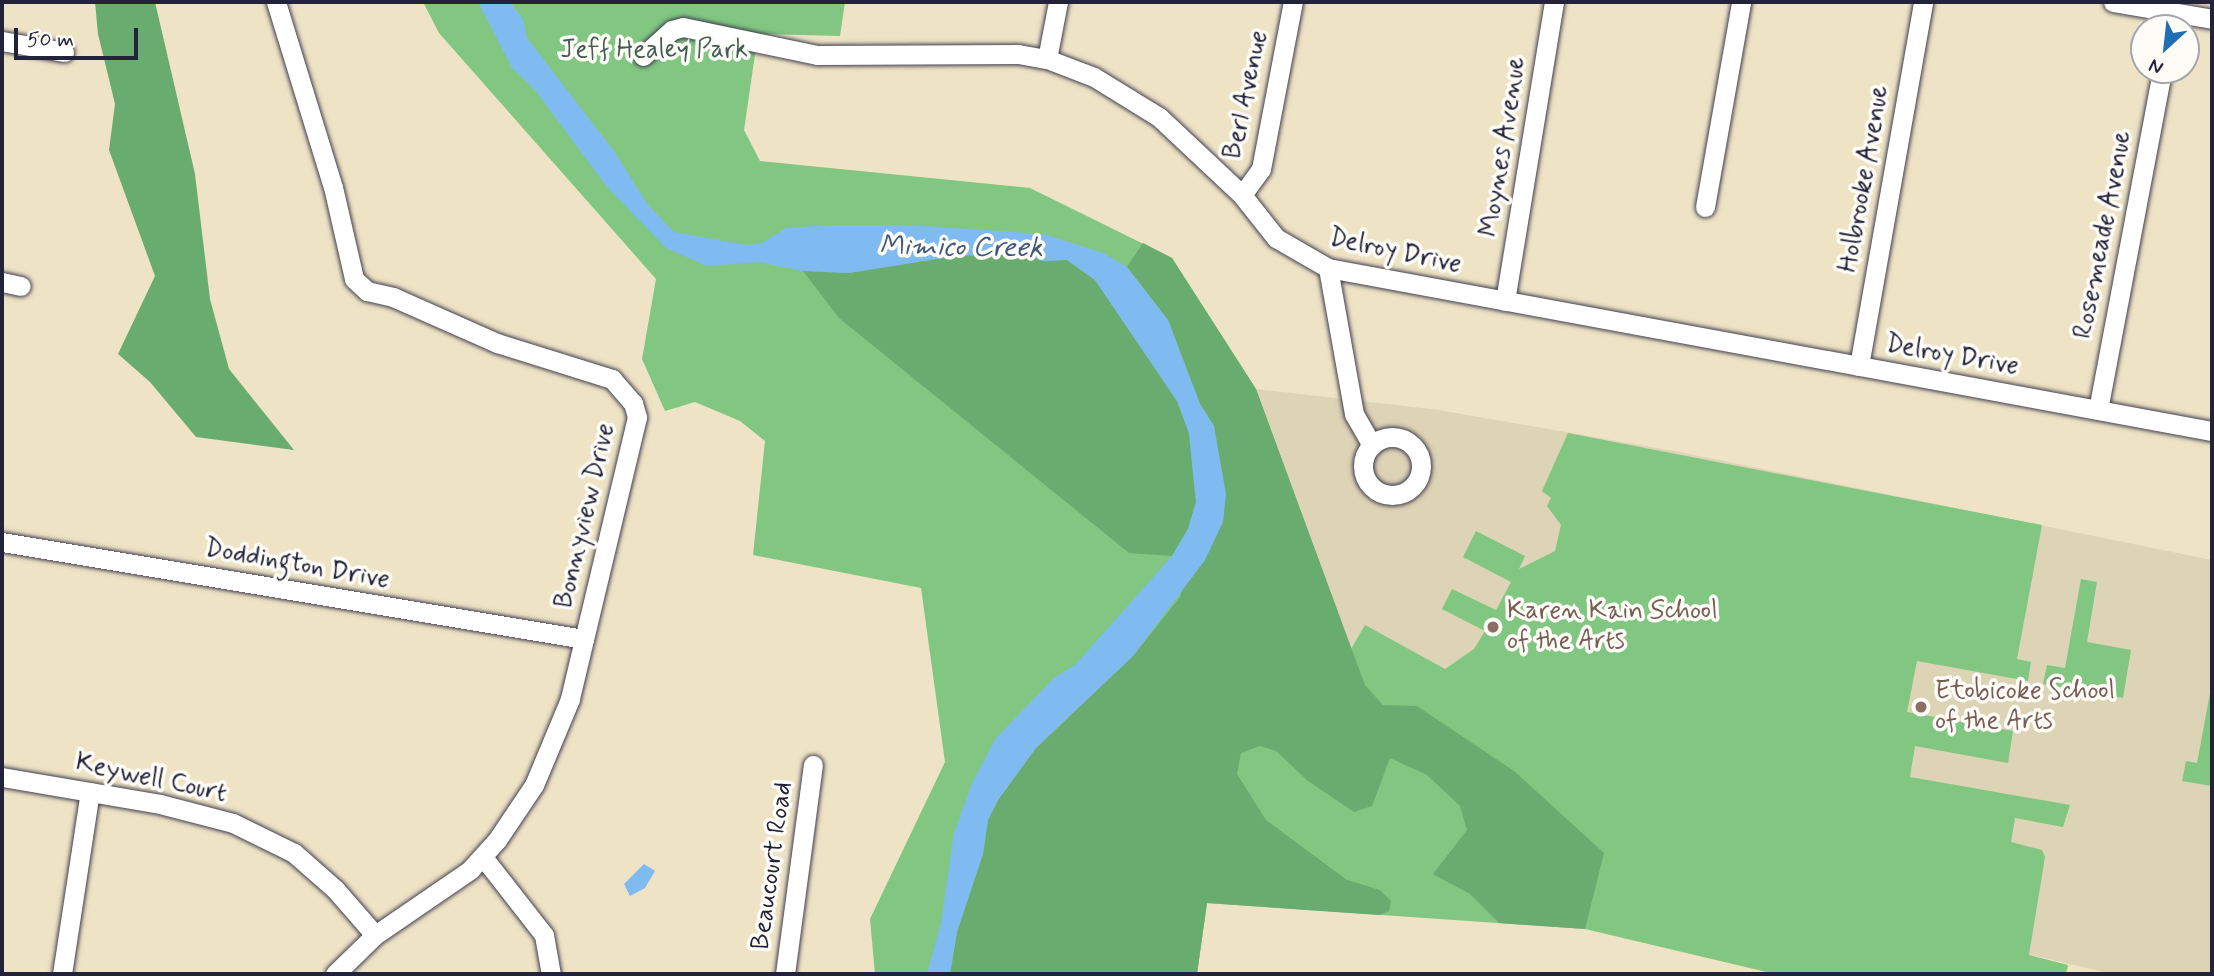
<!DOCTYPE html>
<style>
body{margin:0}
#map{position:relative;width:2214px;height:976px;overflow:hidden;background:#eee3c5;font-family:Mynerve,sans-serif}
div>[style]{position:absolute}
.built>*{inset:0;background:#ddd3b5}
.green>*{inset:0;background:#81c782}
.forest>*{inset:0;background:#68ac70}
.water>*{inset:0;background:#7fbaf1}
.roads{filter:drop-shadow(0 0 2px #413f50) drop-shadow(0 0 2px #413f50)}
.street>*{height:19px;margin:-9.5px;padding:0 9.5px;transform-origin:9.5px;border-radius:9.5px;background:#fff}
.street>.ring{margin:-9.5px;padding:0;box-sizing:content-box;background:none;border:19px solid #fff;border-radius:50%}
.dots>*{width:19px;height:19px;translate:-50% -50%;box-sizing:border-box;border:4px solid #fdfcf7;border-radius:50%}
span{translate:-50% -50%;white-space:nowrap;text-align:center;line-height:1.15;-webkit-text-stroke:7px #fdfcf7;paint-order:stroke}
.park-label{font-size:26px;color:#435c54}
.street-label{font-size:26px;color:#22223b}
.education-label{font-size:26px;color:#785e54}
.left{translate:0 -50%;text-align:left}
.water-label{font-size:28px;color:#43577b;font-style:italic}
.frame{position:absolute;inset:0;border:4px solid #22223b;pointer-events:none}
.north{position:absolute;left:2130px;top:14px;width:70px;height:70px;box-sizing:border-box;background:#fdfcf7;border:2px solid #a5a5ac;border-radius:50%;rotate:207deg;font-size:19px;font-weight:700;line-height:28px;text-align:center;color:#22223b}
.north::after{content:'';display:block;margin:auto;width:24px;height:32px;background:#1f6fb2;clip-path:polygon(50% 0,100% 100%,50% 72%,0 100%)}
.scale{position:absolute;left:14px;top:28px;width:124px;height:32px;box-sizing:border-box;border:4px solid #22223b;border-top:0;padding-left:9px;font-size:21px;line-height:24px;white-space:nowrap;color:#22223b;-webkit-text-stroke:5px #fdfcf7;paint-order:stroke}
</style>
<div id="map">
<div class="built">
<div style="clip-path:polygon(1256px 389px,1439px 410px,1674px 451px,2212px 560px,2212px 974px,2112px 974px,1604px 853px,1365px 685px)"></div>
</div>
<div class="green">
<div style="clip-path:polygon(423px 2px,845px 2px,840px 36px,758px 34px,744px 130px,760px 161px,1030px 188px,1172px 258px,1256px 389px,1351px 649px,1365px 625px,1445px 669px,1474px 649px,1485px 631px,1442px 609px,1452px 589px,1496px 610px,1511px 582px,1463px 557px,1476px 531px,1525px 556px,1519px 569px,1555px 551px,1561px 525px,1547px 506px,1551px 498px,1542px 491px,1568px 433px,2042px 525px,2017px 659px,2031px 662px,2028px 681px,1917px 661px,1907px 712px,2013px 731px,2008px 763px,1915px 746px,1910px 777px,2070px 805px,2063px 827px,2015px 818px,2011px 842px,2042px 850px,2045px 857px,2029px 955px,2068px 965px,2066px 974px,1775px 974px,1585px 929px,1207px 903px,1197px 974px,875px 974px,870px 919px,945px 762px,921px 588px,753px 555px,765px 441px,740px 421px,695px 402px,665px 411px,642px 359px,656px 279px,439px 33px)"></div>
<div style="clip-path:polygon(2081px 579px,2097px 582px,2087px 642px,2131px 650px,2123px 698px,2043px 684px,2047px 665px,2065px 668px)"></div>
<div style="clip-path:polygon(2210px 693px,2212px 694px,2212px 786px,2182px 781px,2186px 761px,2197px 763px)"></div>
</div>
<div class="forest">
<div style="clip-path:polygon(95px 2px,155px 2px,195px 174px,210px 299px,229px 369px,294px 450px,196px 437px,150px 382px,118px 354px,155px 276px,109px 150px,115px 104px,98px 34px)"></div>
<div style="clip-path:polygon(1143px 243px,1172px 258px,1256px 389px,1365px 685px,1383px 705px,1417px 706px,1514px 771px,1604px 853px,1585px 929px,1499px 923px,1470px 894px,1433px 874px,1467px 830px,1460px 806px,1427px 775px,1390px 758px,1372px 806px,1354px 812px,1308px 781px,1276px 751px,1260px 746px,1241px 753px,1237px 774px,1266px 820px,1347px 880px,1380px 890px,1391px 901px,1389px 911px,1379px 915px,1207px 903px,1197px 974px,950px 974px,957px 932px,983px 854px,988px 820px,998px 800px,1036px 748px,1133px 656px,1180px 597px,1217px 458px,1214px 426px,1200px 404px,1168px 320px,1127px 267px)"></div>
<div style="clip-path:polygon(1027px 255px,1043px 261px,1067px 260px,1095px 280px,1177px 401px,1189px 433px,1196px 502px,1188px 529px,1172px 556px,1129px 553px,839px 318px,803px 271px,849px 273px,951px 256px)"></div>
</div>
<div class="water">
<div style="clip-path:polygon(478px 2px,510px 2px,523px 19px,527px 38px,614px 151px,648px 205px,674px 232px,747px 245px,762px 243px,786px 228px,832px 225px,906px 225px,1044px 234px,1103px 253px,1127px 267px,1168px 320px,1200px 404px,1214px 426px,1226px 494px,1223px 522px,1205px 560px,1133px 656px,1036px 748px,998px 800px,988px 820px,983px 854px,957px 932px,950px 974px,927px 974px,941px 923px,954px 833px,972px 783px,996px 738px,1054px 678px,1075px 665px,1172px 556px,1188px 529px,1196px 502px,1189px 433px,1177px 401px,1095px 280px,1067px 260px,1043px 261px,1027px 255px,963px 255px,849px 273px,803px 271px,758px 262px,707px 266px,666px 248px,607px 187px,535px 90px,512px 68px)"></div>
<div style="clip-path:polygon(644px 864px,655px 871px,645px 888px,630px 896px,624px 884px)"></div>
</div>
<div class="roads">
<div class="street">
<div style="left:276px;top:2px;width:194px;rotate:72.9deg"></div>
<div style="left:333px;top:187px;width:94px;rotate:77.1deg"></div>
<div style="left:354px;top:279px;width:18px;rotate:43deg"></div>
<div style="left:367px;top:291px;width:27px;rotate:13deg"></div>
<div style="left:393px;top:297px;width:114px;rotate:23.9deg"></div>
<div style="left:497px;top:343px;width:121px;rotate:17.4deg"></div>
<div style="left:612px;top:379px;width:32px;rotate:49deg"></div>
<div style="left:633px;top:403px;width:15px;rotate:74deg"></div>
<div style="left:637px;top:417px;width:290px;rotate:103.4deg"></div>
<div style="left:570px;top:699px;width:93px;rotate:112.7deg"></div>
<div style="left:534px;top:785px;width:66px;rotate:123.9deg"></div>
<div style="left:497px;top:840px;width:40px;rotate:132deg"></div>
<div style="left:470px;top:870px;width:115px;rotate:145.6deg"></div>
<div style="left:375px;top:935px;width:56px;rotate:135.7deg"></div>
<div style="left:2113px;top:2px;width:100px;rotate:9.7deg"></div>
<div style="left:2px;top:41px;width:63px;rotate:10.1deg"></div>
<div style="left:643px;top:56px;width:39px;rotate:-42deg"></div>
<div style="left:672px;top:30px;width:11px;rotate:-15deg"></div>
<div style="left:683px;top:27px;width:137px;rotate:11.8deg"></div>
<div style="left:817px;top:55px;width:201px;rotate:-0.3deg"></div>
<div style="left:1018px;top:54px;width:29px;rotate:10deg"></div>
<div style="left:1047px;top:59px;width:50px;rotate:21deg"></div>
<div style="left:1094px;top:77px;width:76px;rotate:31.6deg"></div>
<div style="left:1159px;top:117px;width:114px;rotate:43.2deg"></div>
<div style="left:1242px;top:195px;width:55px;rotate:51.7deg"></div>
<div style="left:1276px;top:238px;width:60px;rotate:30deg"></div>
<div style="left:1328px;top:268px;width:899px;rotate:10.45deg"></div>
<div style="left:1047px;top:59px;width:58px;rotate:-79.1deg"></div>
<div style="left:1242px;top:195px;width:32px;rotate:-54deg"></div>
<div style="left:1261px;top:169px;width:170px;rotate:-79.2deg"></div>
<div style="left:1705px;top:207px;width:208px;rotate:-80deg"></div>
<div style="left:1328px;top:268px;width:148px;rotate:79.9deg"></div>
<div style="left:1354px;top:414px;width:36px;rotate:60deg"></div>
<div style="left:2px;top:282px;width:19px;rotate:12deg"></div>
<div style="left:1505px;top:301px;width:303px;rotate:-80.7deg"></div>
<div style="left:1859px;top:366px;width:370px;rotate:-80deg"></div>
<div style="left:2098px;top:410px;width:346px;rotate:-79.3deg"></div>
<div class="ring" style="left:1363px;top:437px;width:39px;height:39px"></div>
<div style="left:2px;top:542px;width:590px;rotate:9.46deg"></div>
<div style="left:2px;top:777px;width:160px;rotate:9.7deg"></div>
<div style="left:160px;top:804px;width:75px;rotate:14.6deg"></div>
<div style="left:233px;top:823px;width:68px;rotate:26.2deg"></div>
<div style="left:294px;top:853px;width:55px;rotate:41.3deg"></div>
<div style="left:335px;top:889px;width:61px;rotate:49deg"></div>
<div style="left:483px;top:857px;width:99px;rotate:52deg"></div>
<div style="left:544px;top:935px;width:40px;rotate:80deg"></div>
<div style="left:62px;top:974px;width:184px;rotate:-81.3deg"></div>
<div style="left:785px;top:974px;width:211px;rotate:-82.4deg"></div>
</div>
</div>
<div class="dots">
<div style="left:1493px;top:627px;background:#8d6e63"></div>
<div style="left:1921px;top:707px;background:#8d6e63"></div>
</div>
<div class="park-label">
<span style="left:654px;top:51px">Jeff Healey Park</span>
</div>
<div class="street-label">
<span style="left:1247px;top:95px;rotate:-78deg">Berl Avenue</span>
<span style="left:1504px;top:147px;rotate:-81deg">Moynes Avenue</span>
<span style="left:1865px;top:179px;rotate:-80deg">Holbrooke Avenue</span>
<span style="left:2104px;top:235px;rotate:-79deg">Rosemeade Avenue</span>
<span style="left:1395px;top:252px;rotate:12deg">Delroy Drive</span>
<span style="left:1952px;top:356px;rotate:10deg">Delroy Drive</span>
<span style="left:586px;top:516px;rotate:-77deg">Bonnyview Drive</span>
<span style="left:297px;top:565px;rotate:10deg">Doddington Drive</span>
<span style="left:151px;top:779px;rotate:12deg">Keywell Court</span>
<span style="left:773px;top:866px;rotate:-82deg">Beaucourt Road</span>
</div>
<div class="education-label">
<span class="left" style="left:1507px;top:627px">Karen Kain School<br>of the Arts</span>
<span class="left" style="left:1935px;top:707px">Etobicoke School<br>of the Arts</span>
</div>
<div class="water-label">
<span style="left:961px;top:248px;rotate:1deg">Mimico Creek</span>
</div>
<div class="frame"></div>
<div class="north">N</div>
<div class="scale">50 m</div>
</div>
